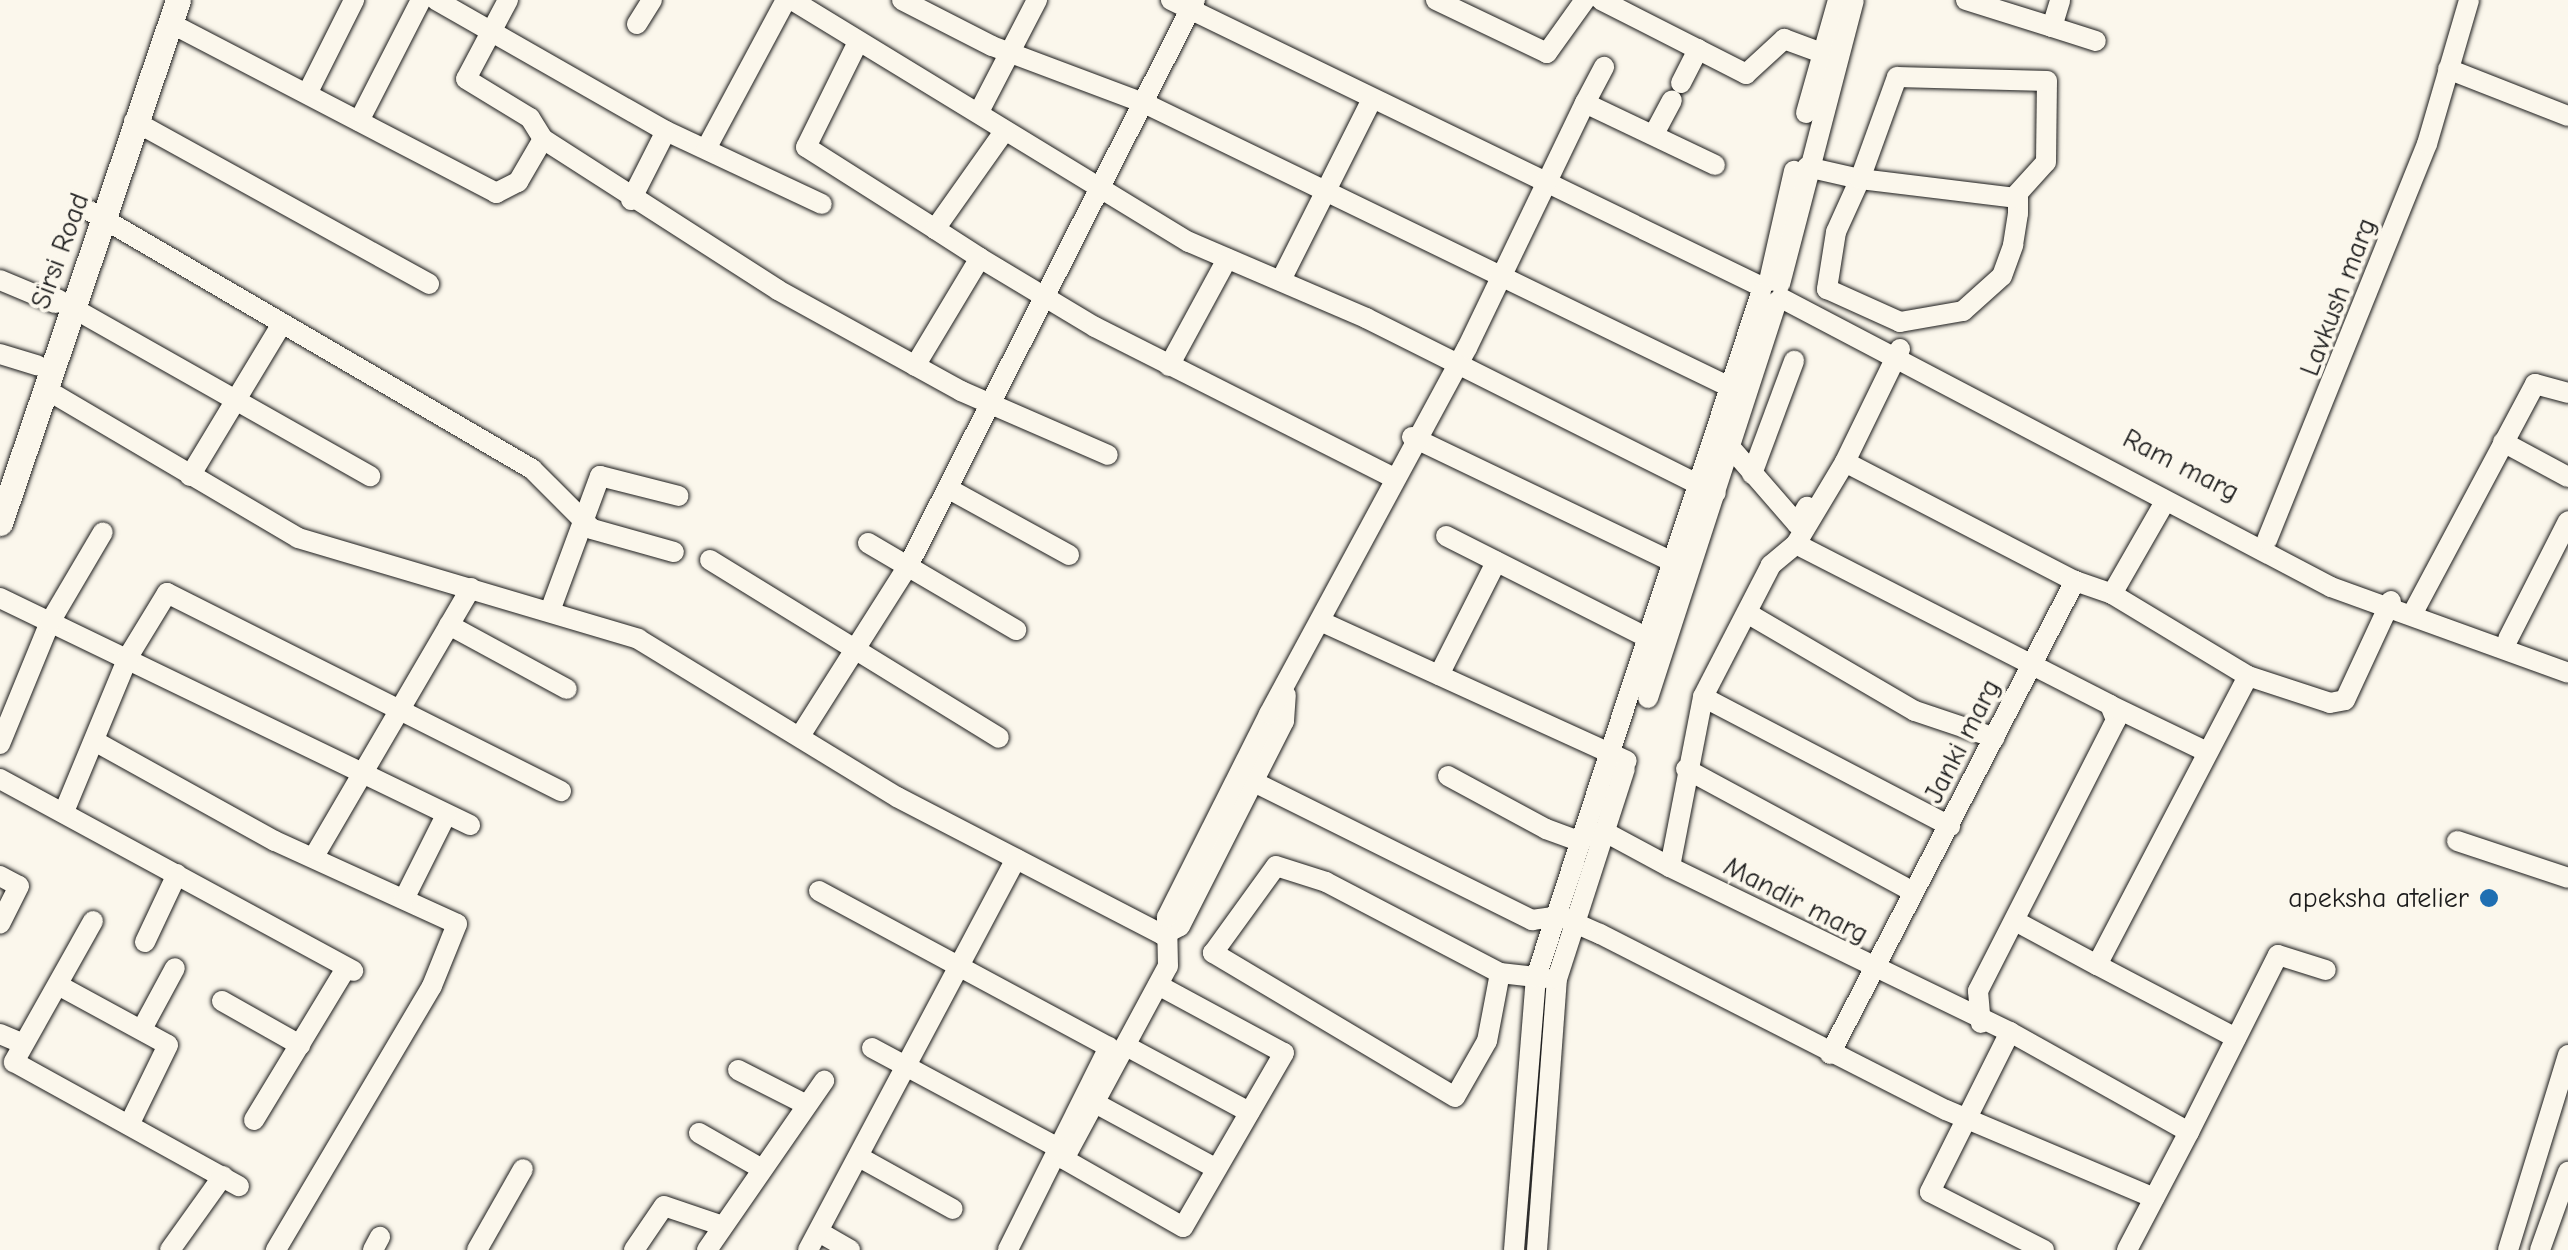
<!DOCTYPE html>
<style>
body{margin:0}
#map{position:relative;width:2568px;height:1250px;overflow:hidden;background:#fbf7ec;font-family:"Comic Neue",sans-serif}
div>[style]{position:absolute}
.roads{filter:drop-shadow(0 0 2px #1c1c1c) drop-shadow(0 0 2px #1c1c1c)}
.minor>*{height:20px;margin:-10px;padding:0 10px;transform-origin:10px;border-radius:10px;background:#fbf7ec}
.major>*{height:25px;margin:-12.5px;padding:0 12.5px;transform-origin:12.5px;border-radius:12.5px;background:#fbf7ec}
.dots>*{width:28px;height:28px;translate:-50% -50%;box-sizing:border-box;border:5px solid #fbf7ec;border-radius:50%}
span{translate:-50% -50%;white-space:nowrap;text-align:center;line-height:1.15;-webkit-text-stroke:8px #fbf7ec;paint-order:stroke}
.street-label{font-size:28px;color:#1c1c1c}
.poi-label{font-size:28px;color:#1c1c1c}
.right{translate:-100% -50%;text-align:right}
</style>
<div id="map">
<div class="roads">
<div class="minor">
<div style="left:436px;top:0;width:265px;rotate:29.7deg"></div>
<div style="left:666px;top:131px;width:172px;rotate:25.1deg"></div>
<div style="left:508px;top:0;width:89px;rotate:118deg"></div>
<div style="left:466px;top:79px;width:75px;rotate:31.4deg"></div>
<div style="left:530px;top:118px;width:25px;rotate:58deg"></div>
<div style="left:792px;top:0;width:465px;rotate:31.4deg"></div>
<div style="left:1189px;top:242px;width:193px;rotate:23.2deg"></div>
<div style="left:1366px;top:318px;width:391px;rotate:26.6deg"></div>
<div style="left:902px;top:0;width:101px;rotate:27.1deg"></div>
<div style="left:992px;top:46px;width:162px;rotate:20.6deg"></div>
<div style="left:1144px;top:103px;width:667px;rotate:25.87deg"></div>
<div style="left:1171px;top:0;width:657px;rotate:25.9deg"></div>
<div style="left:1436px;top:0;width:123px;rotate:25.5deg"></div>
<div style="left:1547px;top:53px;width:65px;rotate:-54.4deg"></div>
<div style="left:1601px;top:0;width:163px;rotate:27deg"></div>
<div style="left:1746px;top:74px;width:52px;rotate:-42.6deg"></div>
<div style="left:1784px;top:39px;width:40px;rotate:20.2deg"></div>
<div style="left:1966px;top:0;width:90px;rotate:17.4deg"></div>
<div style="left:2052px;top:27px;width:28px;rotate:-73deg"></div>
<div style="left:170px;top:23px;width:368px;rotate:27.5deg"></div>
<div style="left:496px;top:193px;width:25px;rotate:-27deg"></div>
<div style="left:518px;top:182px;width:50px;rotate:-59.8deg"></div>
<div style="left:543px;top:139px;width:279px;rotate:32.7deg"></div>
<div style="left:778px;top:290px;width:209px;rotate:28.9deg"></div>
<div style="left:961px;top:391px;width:160px;rotate:23.5deg"></div>
<div style="left:637px;top:24px;width:28px;rotate:-58deg"></div>
<div style="left:2052px;top:27px;width:46px;rotate:17.7deg"></div>
<div style="left:857px;top:44px;width:115px;rotate:116.3deg"></div>
<div style="left:806px;top:147px;width:153px;rotate:32.4deg"></div>
<div style="left:2448px;top:69px;width:129px;rotate:21.4deg"></div>
<div style="left:1681px;top:83px;width:38px;rotate:-63deg"></div>
<div style="left:308px;top:92px;width:103px;rotate:-63.4deg"></div>
<div style="left:1585px;top:103px;width:41px;rotate:-62.2deg"></div>
<div style="left:980px;top:110px;width:124px;rotate:-62.6deg"></div>
<div style="left:1806px;top:113px;width:117px;rotate:-74.2deg"></div>
<div style="left:134px;top:121px;width:337px;rotate:28.9deg"></div>
<div style="left:359px;top:121px;width:136px;rotate:-62.9deg"></div>
<div style="left:1654px;top:134px;width:38px;rotate:-62deg"></div>
<div style="left:706px;top:149px;width:169px;rotate:-61.8deg"></div>
<div style="left:1807px;top:167px;width:54px;rotate:12.8deg"></div>
<div style="left:1860px;top:179px;width:58px;rotate:114.4deg"></div>
<div style="left:1836px;top:232px;width:58px;rotate:99deg"></div>
<div style="left:1827px;top:289px;width:80px;rotate:24.3deg"></div>
<div style="left:1900px;top:322px;width:64px;rotate:-9.9deg"></div>
<div style="left:1963px;top:311px;width:52px;rotate:-41.9deg"></div>
<div style="left:2002px;top:276px;width:33px;rotate:-70deg"></div>
<div style="left:2013px;top:245px;width:32px;rotate:-81deg"></div>
<div style="left:2018px;top:213px;width:15px;rotate:-90deg"></div>
<div style="left:2018px;top:198px;width:4px;rotate:-104deg"></div>
<div style="left:2017px;top:194px;width:43px;rotate:-47.8deg"></div>
<div style="left:2046px;top:162px;width:81px;rotate:-89.3deg"></div>
<div style="left:2047px;top:81px;width:150px;rotate:-178.5deg"></div>
<div style="left:1897px;top:77px;width:109px;rotate:109.9deg"></div>
<div style="left:1860px;top:179px;width:159px;rotate:6.9deg"></div>
<div style="left:631px;top:200px;width:77px;rotate:-63.1deg"></div>
<div style="left:90px;top:211px;width:512px;rotate:30.27deg"></div>
<div style="left:532px;top:469px;width:85px;rotate:45deg"></div>
<div style="left:592px;top:529px;width:85px;rotate:15.7deg"></div>
<div style="left:980px;top:258px;width:134px;rotate:31deg"></div>
<div style="left:1095px;top:327px;width:330px;rotate:26.8deg"></div>
<div style="left:0;top:280px;width:60px;rotate:22.7deg"></div>
<div style="left:1281px;top:280px;width:203px;rotate:-63.3deg"></div>
<div style="left:1769px;top:281px;width:113px;rotate:-77.2deg"></div>
<div style="left:1780px;top:284px;width:293px;rotate:-75.4deg"></div>
<div style="left:1781px;top:298px;width:621px;rotate:27.72deg"></div>
<div style="left:2331px;top:587px;width:252px;rotate:19.9deg"></div>
<div style="left:57px;top:299px;width:360px;rotate:29.5deg"></div>
<div style="left:1900px;top:349px;width:126px;rotate:116deg"></div>
<div style="left:1845px;top:462px;width:96px;rotate:120.9deg"></div>
<div style="left:1796px;top:544px;width:33px;rotate:140deg"></div>
<div style="left:1771px;top:565px;width:148px;rotate:117.3deg"></div>
<div style="left:1703px;top:697px;width:173px;rotate:101deg"></div>
<div style="left:1670px;top:867px;width:378px;rotate:25.9deg"></div>
<div style="left:2010px;top:1032px;width:205px;rotate:29.2deg"></div>
<div style="left:2189px;top:1132px;width:198px;rotate:-63.3deg"></div>
<div style="left:2278px;top:955px;width:50px;rotate:17.4deg"></div>
<div style="left:0;top:354px;width:39px;rotate:17deg"></div>
<div style="left:915px;top:366px;width:126px;rotate:-59deg"></div>
<div style="left:980px;top:258px;width:54px;rotate:-147.2deg"></div>
<div style="left:935px;top:229px;width:118px;rotate:-54.7deg"></div>
<div style="left:1169px;top:366px;width:122px;rotate:-61.5deg"></div>
<div style="left:47px;top:390px;width:291px;rotate:30.5deg"></div>
<div style="left:298px;top:538px;width:355px;rotate:16.5deg"></div>
<div style="left:638px;top:639px;width:303px;rotate:31.4deg"></div>
<div style="left:897px;top:797px;width:300px;rotate:27.4deg"></div>
<div style="left:1163px;top:935px;width:19px;rotate:-28deg"></div>
<div style="left:1180px;top:926px;width:230px;rotate:-63.1deg"></div>
<div style="left:1284px;top:721px;width:26px;rotate:-86deg"></div>
<div style="left:1412px;top:437px;width:307px;rotate:25.6deg"></div>
<div style="left:2503px;top:442px;width:74px;rotate:28.3deg"></div>
<div style="left:1731px;top:448px;width:101px;rotate:49deg"></div>
<div style="left:1797px;top:524px;width:20px;rotate:-60deg"></div>
<div style="left:1845px;top:462px;width:259px;rotate:27.4deg"></div>
<div style="left:1752px;top:474px;width:121px;rotate:-69.6deg"></div>
<div style="left:190px;top:476px;width:176px;rotate:-58.9deg"></div>
<div style="left:949px;top:489px;width:137px;rotate:28.8deg"></div>
<div style="left:1446px;top:536px;width:231px;rotate:26.8deg"></div>
<div style="left:2267px;top:540px;width:427px;rotate:-68deg"></div>
<div style="left:2427px;top:144px;width:150px;rotate:-73.7deg"></div>
<div style="left:868px;top:543px;width:172px;rotate:30.4deg"></div>
<div style="left:1796px;top:544px;width:353px;rotate:27.1deg"></div>
<div style="left:2110px;top:705px;width:16px;rotate:68deg"></div>
<div style="left:2116px;top:720px;width:304px;rotate:117deg"></div>
<div style="left:1978px;top:991px;width:32px;rotate:85deg"></div>
<div style="left:710px;top:560px;width:339px;rotate:31.6deg"></div>
<div style="left:2112px;top:594px;width:159px;rotate:31.1deg"></div>
<div style="left:2248px;top:676px;width:86px;rotate:18.2deg"></div>
<div style="left:2330px;top:703px;width:15px;rotate:-11deg"></div>
<div style="left:2345px;top:700px;width:109px;rotate:-65.1deg"></div>
<div style="left:0;top:598px;width:522px;rotate:25.78deg"></div>
<div style="left:2415px;top:609px;width:255px;rotate:-61.9deg"></div>
<div style="left:2535px;top:384px;width:34px;rotate:15deg"></div>
<div style="left:550px;top:611px;width:144px;rotate:-69.7deg"></div>
<div style="left:600px;top:476px;width:81px;rotate:14.2deg"></div>
<div style="left:1747px;top:613px;width:194px;rotate:30.3deg"></div>
<div style="left:1915px;top:711px;width:84px;rotate:18.6deg"></div>
<div style="left:1320px;top:621px;width:337px;rotate:24.5deg"></div>
<div style="left:449px;top:625px;width:134px;rotate:28.5deg"></div>
<div style="left:2508px;top:639px;width:132px;rotate:-63deg"></div>
<div style="left:1439px;top:675px;width:127px;rotate:-63.2deg"></div>
<div style="left:1703px;top:697px;width:279px;rotate:27.6deg"></div>
<div style="left:1648px;top:698px;width:417px;rotate:-72deg"></div>
<div style="left:2110px;top:705px;width:106px;rotate:25.8deg"></div>
<div style="left:800px;top:736px;width:201px;rotate:-57.6deg"></div>
<div style="left:908px;top:566px;width:635px;rotate:-63.11deg"></div>
<div style="left:98px;top:743px;width:202px;rotate:29deg"></div>
<div style="left:275px;top:841px;width:200px;rotate:24.5deg"></div>
<div style="left:457px;top:924px;width:67px;rotate:112deg"></div>
<div style="left:432px;top:986px;width:307px;rotate:120.6deg"></div>
<div style="left:0;top:744px;width:132px;rotate:-67.7deg"></div>
<div style="left:50px;top:622px;width:104px;rotate:-59.5deg"></div>
<div style="left:1686px;top:769px;width:257px;rotate:28.4deg"></div>
<div style="left:1448px;top:776px;width:111px;rotate:28.4deg"></div>
<div style="left:1546px;top:829px;width:33px;rotate:20deg"></div>
<div style="left:1577px;top:840px;width:29px;rotate:-16deg"></div>
<div style="left:1605px;top:832px;width:74px;rotate:28.3deg"></div>
<div style="left:0;top:779px;width:402px;rotate:28.5deg"></div>
<div style="left:1252px;top:781px;width:313px;rotate:26.4deg"></div>
<div style="left:1532px;top:920px;width:27px;rotate:-8deg"></div>
<div style="left:1559px;top:916px;width:45px;rotate:23.7deg"></div>
<div style="left:1600px;top:934px;width:388px;rotate:27deg"></div>
<div style="left:1946px;top:1110px;width:226px;rotate:22.9deg"></div>
<div style="left:66px;top:807px;width:162px;rotate:-67.5deg"></div>
<div style="left:128px;top:657px;width:75px;rotate:-58.6deg"></div>
<div style="left:167px;top:593px;width:441px;rotate:26.7deg"></div>
<div style="left:2457px;top:841px;width:117px;rotate:18.4deg"></div>
<div style="left:316px;top:853px;width:307px;rotate:-59.7deg"></div>
<div style="left:0;top:876px;width:21px;rotate:28deg"></div>
<div style="left:19px;top:886px;width:42px;rotate:116.6deg"></div>
<div style="left:819px;top:891px;width:329px;rotate:28.3deg"></div>
<div style="left:1109px;top:1047px;width:227px;rotate:116.5deg"></div>
<div style="left:404px;top:899px;width:94px;rotate:-63.4deg"></div>
<div style="left:93px;top:921px;width:162px;rotate:119.3deg"></div>
<div style="left:14px;top:1062px;width:257px;rotate:28.9deg"></div>
<div style="left:2017px;top:922px;width:91px;rotate:28.3deg"></div>
<div style="left:145px;top:942px;width:75px;rotate:-64.8deg"></div>
<div style="left:1500px;top:973px;width:69px;rotate:100.8deg"></div>
<div style="left:1487px;top:1041px;width:64px;rotate:119.7deg"></div>
<div style="left:1455px;top:1097px;width:282px;rotate:-149.2deg"></div>
<div style="left:1213px;top:953px;width:107px;rotate:-54.1deg"></div>
<div style="left:1276px;top:866px;width:52px;rotate:17.7deg"></div>
<div style="left:1326px;top:882px;width:196px;rotate:27.6deg"></div>
<div style="left:1500px;top:973px;width:45px;rotate:6.3deg"></div>
<div style="left:58px;top:985px;width:125px;rotate:28.6deg"></div>
<div style="left:168px;top:1045px;width:89px;rotate:116deg"></div>
<div style="left:1158px;top:985px;width:143px;rotate:28.4deg"></div>
<div style="left:1284px;top:1053px;width:201px;rotate:120.1deg"></div>
<div style="left:1183px;top:1227px;width:137px;rotate:-150.3deg"></div>
<div style="left:1064px;top:1159px;width:219px;rotate:-61.7deg"></div>
<div style="left:1168px;top:966px;width:49px;rotate:-91.2deg"></div>
<div style="left:1167px;top:917px;width:227px;rotate:-63.3deg"></div>
<div style="left:1269px;top:714px;width:416px;rotate:-61.6deg"></div>
<div style="left:1467px;top:348px;width:272px;rotate:-64.3deg"></div>
<div style="left:1585px;top:103px;width:144px;rotate:25.5deg"></div>
<div style="left:222px;top:1001px;width:90px;rotate:29.4deg"></div>
<div style="left:142px;top:1029px;width:69px;rotate:-61.6deg"></div>
<div style="left:2010px;top:1032px;width:179px;rotate:116.6deg"></div>
<div style="left:1930px;top:1192px;width:128px;rotate:27deg"></div>
<div style="left:0;top:1034px;width:25px;rotate:23deg"></div>
<div style="left:2236px;top:1038px;width:157px;rotate:-152.3deg"></div>
<div style="left:2097px;top:965px;width:326px;rotate:-62.4deg"></div>
<div style="left:1126px;top:1046px;width:140px;rotate:28.2deg"></div>
<div style="left:872px;top:1048px;width:208px;rotate:28.2deg"></div>
<div style="left:1830px;top:1054px;width:533px;rotate:-62.62deg"></div>
<div style="left:2075px;top:581px;width:39px;rotate:19deg"></div>
<div style="left:2112px;top:594px;width:106px;rotate:-60.1deg"></div>
<div style="left:738px;top:1070px;width:77px;rotate:26.9deg"></div>
<div style="left:1095px;top:1103px;width:136px;rotate:28.4deg"></div>
<div style="left:254px;top:1120px;width:175px;rotate:-58.8deg"></div>
<div style="left:699px;top:1133px;width:73px;rotate:29.7deg"></div>
<div style="left:859px;top:1157px;width:107px;rotate:29deg"></div>
<div style="left:819px;top:1232px;width:36px;rotate:30deg"></div>
<div style="left:170px;top:1250px;width:91px;rotate:-54.4deg"></div>
<div style="left:373px;top:1250px;width:15px;rotate:-62deg"></div>
<div style="left:477px;top:1250px;width:93px;rotate:-60.4deg"></div>
<div style="left:634px;top:1250px;width:53px;rotate:-55.7deg"></div>
<div style="left:664px;top:1206px;width:62px;rotate:18.7deg"></div>
<div style="left:707px;top:1250px;width:206px;rotate:-55.3deg"></div>
<div style="left:808px;top:1250px;width:443px;rotate:-62deg"></div>
<div style="left:1514px;top:1250px;width:274px;rotate:-85.4deg"></div>
<div style="left:1536px;top:977px;width:720px;rotate:-71.79deg"></div>
<div style="left:1537px;top:1250px;width:272px;rotate:-85.8deg"></div>
<div style="left:1557px;top:979px;width:221px;rotate:-72.1deg"></div>
<div style="left:2127px;top:1250px;width:133px;rotate:-62.3deg"></div>
<div style="left:2508px;top:1250px;width:204px;rotate:-72.9deg"></div>
<div style="left:2540px;top:1250px;width:83px;rotate:-70.3deg"></div>
</div>
<div class="major">
<div style="left:0;top:523px;width:552px;rotate:-71.2deg"></div>
</div>
</div>
<div class="dots">
<div style="left:2489px;top:898px;background:#1f6fb2"></div>
</div>
<div class="street-label">
<span style="left:60px;top:251px;rotate:-70deg">Sirsi Road</span>
<span style="left:2338px;top:297px;rotate:-69deg">Lavkush marg</span>
<span style="left:2181px;top:465px;rotate:27deg">Ram marg</span>
<span style="left:1962px;top:741px;rotate:-63deg">Janki marg</span>
<span style="left:1796px;top:900px;rotate:27deg">Mandir marg</span>
</div>
<div class="poi-label">
<span class="right" style="left:2469px;top:898px">apeksha atelier</span>
</div>
</div>
